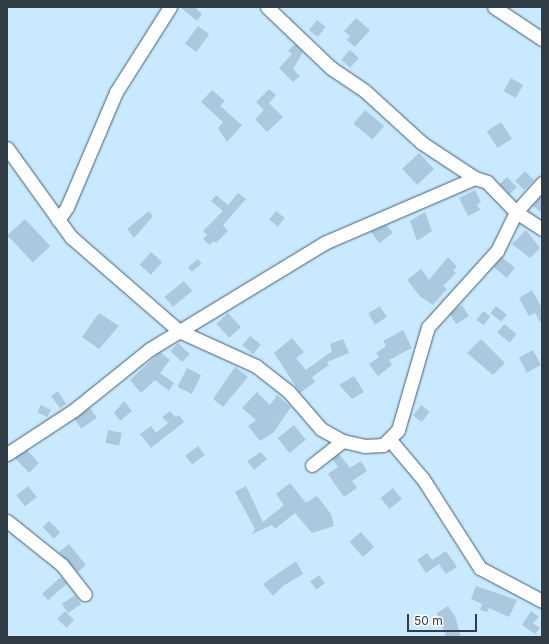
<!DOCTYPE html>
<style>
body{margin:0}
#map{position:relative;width:549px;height:644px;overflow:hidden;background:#c9e9fe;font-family:Inter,sans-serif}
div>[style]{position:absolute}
.building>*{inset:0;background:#aac9de;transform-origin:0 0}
.roads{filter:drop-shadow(0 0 1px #435e71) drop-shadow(0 0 1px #435e71)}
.minor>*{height:13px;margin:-6.5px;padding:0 6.5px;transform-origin:6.5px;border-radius:6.5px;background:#fff}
span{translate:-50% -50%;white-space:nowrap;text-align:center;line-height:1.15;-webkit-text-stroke:3px #fff;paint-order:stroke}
.frame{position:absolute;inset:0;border:8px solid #313d46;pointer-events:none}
.scale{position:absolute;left:407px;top:614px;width:70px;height:18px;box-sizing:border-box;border:2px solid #313d46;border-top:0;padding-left:5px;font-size:12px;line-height:14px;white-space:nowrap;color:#313d46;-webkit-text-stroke:3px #fff;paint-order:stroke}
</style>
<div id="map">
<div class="building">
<div style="clip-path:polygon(180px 7px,194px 7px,202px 14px,197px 21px)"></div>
<div style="clip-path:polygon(356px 18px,370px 30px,355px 47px,347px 40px,350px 36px,344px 31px)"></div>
<div style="left:317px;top:20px;width:11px;height:13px;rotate:38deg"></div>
<div style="left:198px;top:26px;width:14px;height:22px;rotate:36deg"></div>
<div style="clip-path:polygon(295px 44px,303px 52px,293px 69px,300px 76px,293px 82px,279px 68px,292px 54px,288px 51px)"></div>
<div style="left:350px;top:50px;width:12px;height:13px;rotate:42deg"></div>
<div style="left:511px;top:78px;width:14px;height:15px;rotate:30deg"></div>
<div style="clip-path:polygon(269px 89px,276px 95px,269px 103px,283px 117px,267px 132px,255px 119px,264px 110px,256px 102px)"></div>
<div style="clip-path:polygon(212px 90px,225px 101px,220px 106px,242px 125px,227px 142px,218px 128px,223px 122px,201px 102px)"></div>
<div style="left:365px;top:110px;width:25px;height:18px;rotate:40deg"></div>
<div style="left:501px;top:122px;width:20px;height:17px;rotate:57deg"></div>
<div style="left:419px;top:153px;width:22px;height:23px;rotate:47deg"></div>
<div style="left:525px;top:171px;width:13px;height:14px;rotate:45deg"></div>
<div style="left:507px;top:177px;width:14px;height:10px;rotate:45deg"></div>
<div style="clip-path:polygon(475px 190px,481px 202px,477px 204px,480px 210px,468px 216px,459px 198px)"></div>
<div style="clip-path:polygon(238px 193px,246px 199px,223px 225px,228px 231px,216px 243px,213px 241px,210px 245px,203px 239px,207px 235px,203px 231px,223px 211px,211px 201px,216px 195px,228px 205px)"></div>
<div style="clip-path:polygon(542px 195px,542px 213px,533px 206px)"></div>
<div style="clip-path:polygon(149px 211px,153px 216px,134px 238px,127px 229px)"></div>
<div style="left:276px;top:211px;width:11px;height:11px;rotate:38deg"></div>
<div style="clip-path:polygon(425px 212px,432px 231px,417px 241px,410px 221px)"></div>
<div style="left:25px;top:219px;width:37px;height:24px;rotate:47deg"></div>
<div style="clip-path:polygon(386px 225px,393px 233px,379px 243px,371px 232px)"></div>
<div style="clip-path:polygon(526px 230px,540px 248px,530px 258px,512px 244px)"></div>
<div style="left:151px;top:252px;width:15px;height:17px;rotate:42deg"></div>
<div style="clip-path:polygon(448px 257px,457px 267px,453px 270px,456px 273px,443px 286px,447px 289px,433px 305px,421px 297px,407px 280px,421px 269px,429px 280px)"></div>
<div style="left:502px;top:257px;width:17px;height:13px;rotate:40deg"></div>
<div style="left:198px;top:259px;width:6px;height:13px;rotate:51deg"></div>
<div style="left:184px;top:281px;width:13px;height:25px;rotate:51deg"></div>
<div style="clip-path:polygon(532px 290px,542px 308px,542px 325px,535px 313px,529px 316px,519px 298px)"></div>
<div style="left:462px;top:305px;width:13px;height:15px;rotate:58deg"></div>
<div style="left:380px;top:306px;width:13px;height:14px;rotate:58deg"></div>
<div style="left:496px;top:306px;width:14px;height:9px;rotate:39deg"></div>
<div style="left:483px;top:311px;width:9px;height:11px;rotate:36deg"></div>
<div style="clip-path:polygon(99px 313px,119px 326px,99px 349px,82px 337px)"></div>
<div style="left:228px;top:313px;width:19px;height:16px;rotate:47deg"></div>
<div style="left:504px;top:324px;width:16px;height:11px;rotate:38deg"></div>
<div style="clip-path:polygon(403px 330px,412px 348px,389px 360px,392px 365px,378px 376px,369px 364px,379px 357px,376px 353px,386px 346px,383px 341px)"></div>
<div style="left:250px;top:336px;width:14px;height:12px;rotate:39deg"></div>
<div style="clip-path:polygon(292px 338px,304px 352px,296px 358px,306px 370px,332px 351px,330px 344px,343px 339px,349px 353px,327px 362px,329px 365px,312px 377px,315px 382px,300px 393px,274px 353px)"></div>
<div style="clip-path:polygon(481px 339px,505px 363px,493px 375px,467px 353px)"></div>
<div style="left:178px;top:343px;width:16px;height:11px;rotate:43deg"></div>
<div style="left:533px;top:350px;width:17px;height:16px;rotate:62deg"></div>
<div style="clip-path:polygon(160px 352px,170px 360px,160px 373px,174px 383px,169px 391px,155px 380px,141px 393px,130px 380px)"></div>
<div style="clip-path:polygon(235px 367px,248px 377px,223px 407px,213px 399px)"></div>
<div style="left:187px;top:368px;width:16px;height:21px;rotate:27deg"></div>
<div style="clip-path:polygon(354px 376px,364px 392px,352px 399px,339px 385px)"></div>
<div style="clip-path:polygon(58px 391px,66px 404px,60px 408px,51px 396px)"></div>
<div style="clip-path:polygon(257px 392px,270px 405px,277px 395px,291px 407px,274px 432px,260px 441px,248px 426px,256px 420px,242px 408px)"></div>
<div style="clip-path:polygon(124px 401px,132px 411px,120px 421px,114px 413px)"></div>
<div style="left:41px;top:405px;width:11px;height:8px;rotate:27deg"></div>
<div style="left:421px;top:405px;width:11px;height:13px;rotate:38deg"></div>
<div style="left:90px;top:408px;width:12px;height:19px;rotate:55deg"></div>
<div style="clip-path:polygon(170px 411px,175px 417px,179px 415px,184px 422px,151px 448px,140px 434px,151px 426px,156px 433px,168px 423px,162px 417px)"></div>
<div style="left:294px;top:425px;width:19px;height:21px;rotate:51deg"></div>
<div style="left:108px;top:430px;width:14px;height:13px;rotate:12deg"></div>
<div style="left:198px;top:446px;width:11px;height:16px;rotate:52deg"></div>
<div style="clip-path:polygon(27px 450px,39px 463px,29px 473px,15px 458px)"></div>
<div style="clip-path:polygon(261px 452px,267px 459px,254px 470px,247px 461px)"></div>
<div style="clip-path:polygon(339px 454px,350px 468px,361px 461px,367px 471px,352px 481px,357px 488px,344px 497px,328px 474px,338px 467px,332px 459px)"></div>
<div style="clip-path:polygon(290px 483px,306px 503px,317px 496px,331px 514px,334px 526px,312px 533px,295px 513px,275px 529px,272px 525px,252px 534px,255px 529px,235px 492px,246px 486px,263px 522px,284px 505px,276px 494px)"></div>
<div style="left:28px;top:486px;width:14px;height:15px;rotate:51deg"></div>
<div style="left:393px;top:488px;width:14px;height:16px;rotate:51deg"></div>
<div style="left:49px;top:521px;width:16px;height:9px;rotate:45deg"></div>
<div style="left:361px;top:532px;width:20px;height:15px;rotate:49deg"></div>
<div style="clip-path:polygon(69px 544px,86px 565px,78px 572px,59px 552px)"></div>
<div style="clip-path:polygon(446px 551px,457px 567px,446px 574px,439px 564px,426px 573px,417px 560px,427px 553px,432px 560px)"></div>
<div style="clip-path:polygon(296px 561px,303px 574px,283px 586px,273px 596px,263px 584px)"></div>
<div style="left:319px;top:575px;width:10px;height:11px;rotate:53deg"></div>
<div style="left:61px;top:577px;width:9px;height:25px;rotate:49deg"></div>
<div style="clip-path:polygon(476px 586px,517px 600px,509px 617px,489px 608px,487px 612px,480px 610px,482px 604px,471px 599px)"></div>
<div style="left:75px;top:595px;width:11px;height:16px;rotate:56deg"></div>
<div style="clip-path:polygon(448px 606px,455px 616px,461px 637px,446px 637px,437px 613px)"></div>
<div style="left:65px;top:611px;width:13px;height:11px;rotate:45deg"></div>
<div style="clip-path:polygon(531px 611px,539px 617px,533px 623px,540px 628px,535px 634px,522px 625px)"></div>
</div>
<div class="roads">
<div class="minor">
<div style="left:267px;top:7px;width:88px;rotate:43.6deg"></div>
<div style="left:331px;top:68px;width:41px;rotate:34.1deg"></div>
<div style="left:365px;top:91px;width:77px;rotate:42.4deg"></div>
<div style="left:422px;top:143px;width:64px;rotate:33.4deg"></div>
<div style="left:494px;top:7px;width:58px;rotate:33.7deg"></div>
<div style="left:7px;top:148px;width:110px;rotate:54.3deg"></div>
<div style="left:71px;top:237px;width:143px;rotate:41deg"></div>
<div style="left:179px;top:331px;width:85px;rotate:24.4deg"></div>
<div style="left:256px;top:366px;width:42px;rotate:38.2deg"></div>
<div style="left:289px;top:392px;width:49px;rotate:49.1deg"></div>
<div style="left:321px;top:429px;width:25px;rotate:29deg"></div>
<div style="left:343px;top:441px;width:22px;rotate:13deg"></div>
<div style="left:364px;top:446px;width:19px;rotate:-3deg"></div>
<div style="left:383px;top:445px;width:21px;rotate:-45deg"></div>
<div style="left:398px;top:430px;width:107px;rotate:-73.8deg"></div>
<div style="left:428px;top:327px;width:103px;rotate:-47.8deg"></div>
<div style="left:497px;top:251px;width:43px;rotate:-64deg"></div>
<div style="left:516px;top:212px;width:39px;rotate:-48deg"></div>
<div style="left:58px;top:220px;width:16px;rotate:-55deg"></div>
<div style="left:67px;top:207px;width:125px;rotate:-66.9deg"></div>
<div style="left:116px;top:92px;width:101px;rotate:-57.6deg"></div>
<div style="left:390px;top:440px;width:51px;rotate:49.8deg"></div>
<div style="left:423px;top:479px;width:106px;rotate:57.4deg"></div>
<div style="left:480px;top:568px;width:70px;rotate:28deg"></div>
<div style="left:7px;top:454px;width:80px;rotate:-33.3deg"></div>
<div style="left:74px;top:410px;width:97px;rotate:-38.8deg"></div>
<div style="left:150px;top:349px;width:204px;rotate:-31.3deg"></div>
<div style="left:324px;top:243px;width:164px;rotate:-23.3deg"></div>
<div style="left:475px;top:178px;width:13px;rotate:18deg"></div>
<div style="left:487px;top:182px;width:42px;rotate:46deg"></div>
<div style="left:516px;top:212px;width:31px;rotate:33deg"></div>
<div style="left:312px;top:465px;width:39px;rotate:-38deg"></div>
<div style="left:7px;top:521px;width:70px;rotate:38.7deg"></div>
<div style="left:62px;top:565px;width:37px;rotate:52deg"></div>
</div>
</div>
<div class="frame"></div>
<div class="scale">50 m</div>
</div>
